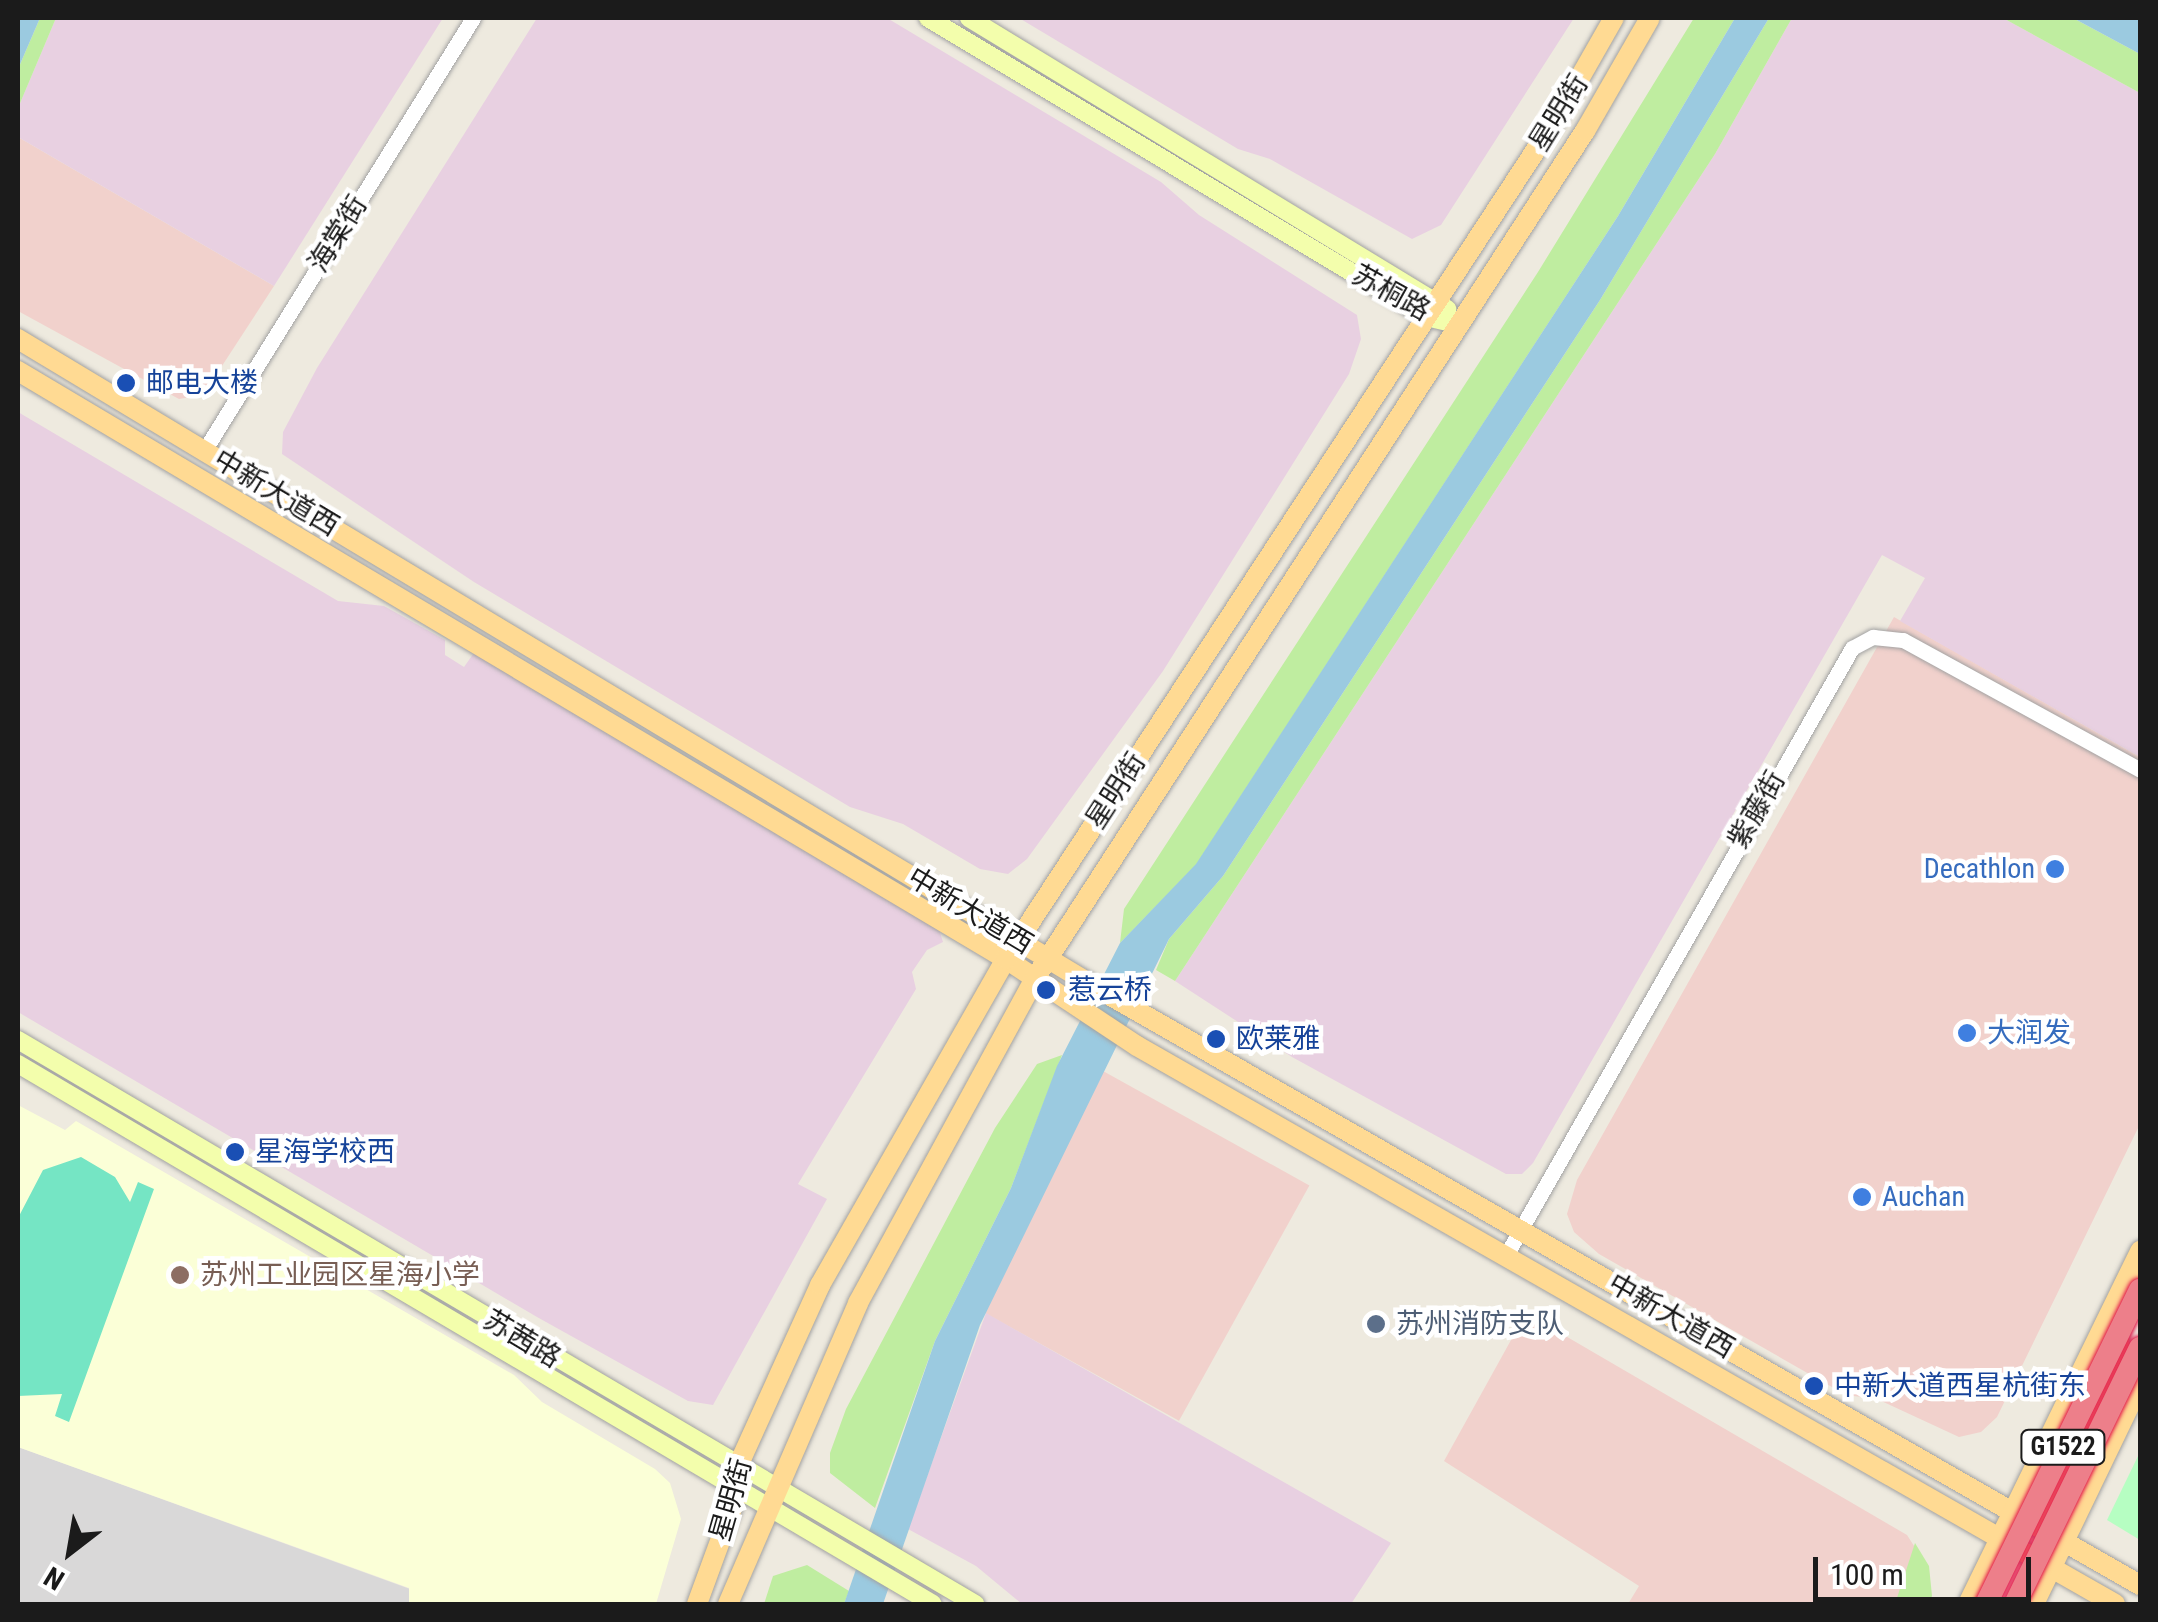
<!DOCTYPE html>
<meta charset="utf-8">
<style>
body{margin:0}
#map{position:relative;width:2158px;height:1622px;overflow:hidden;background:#eeeadf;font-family:"Roboto Condensed","Noto Sans SC",sans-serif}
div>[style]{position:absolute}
.residential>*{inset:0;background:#d9d8d8}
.commercial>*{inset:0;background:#f1d1cc;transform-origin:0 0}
.industrial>*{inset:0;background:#e8d0e1}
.education>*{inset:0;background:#fbffd7}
.grass>*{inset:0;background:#bfeda0}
.park>*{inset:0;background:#b6fec2}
.pitch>*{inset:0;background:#75e5c4}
.water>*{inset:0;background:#9bcae0}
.roads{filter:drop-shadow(0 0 2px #a2a2a2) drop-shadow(0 0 2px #a2a2a2)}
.tertiary>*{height:15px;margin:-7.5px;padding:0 7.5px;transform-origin:7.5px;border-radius:7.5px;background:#fff}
.secondary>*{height:18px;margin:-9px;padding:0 9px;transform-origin:9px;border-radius:9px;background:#f3feac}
.primary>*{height:20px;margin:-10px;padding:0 10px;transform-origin:10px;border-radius:10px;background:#ffda93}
.bridges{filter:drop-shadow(0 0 2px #e31549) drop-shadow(0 0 2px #e31549)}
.motorway-bridge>*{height:22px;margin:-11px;padding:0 11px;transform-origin:11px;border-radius:11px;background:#ed7f8a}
.dots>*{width:28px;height:28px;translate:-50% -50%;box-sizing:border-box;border:5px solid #fff;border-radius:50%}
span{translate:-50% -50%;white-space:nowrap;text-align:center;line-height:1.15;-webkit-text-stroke:9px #fff;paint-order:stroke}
.shield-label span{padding:2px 8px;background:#fff;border:2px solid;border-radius:8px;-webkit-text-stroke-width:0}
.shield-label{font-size:25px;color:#1b1b1b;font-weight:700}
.street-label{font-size:28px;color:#1b1b1b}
.transit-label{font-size:28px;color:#164399}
.left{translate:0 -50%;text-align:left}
.shop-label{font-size:28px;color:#366cbe}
.right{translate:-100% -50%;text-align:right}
.education-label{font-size:28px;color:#785e54}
.service-label{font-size:28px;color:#4e5e75}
.frame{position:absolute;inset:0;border:20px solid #1b1b1b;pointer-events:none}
.north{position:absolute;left:20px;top:1502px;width:100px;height:100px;-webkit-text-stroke:8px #fff;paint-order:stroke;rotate:211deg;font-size:28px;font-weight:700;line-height:40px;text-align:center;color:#1b1b1b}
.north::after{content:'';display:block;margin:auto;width:35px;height:45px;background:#1b1b1b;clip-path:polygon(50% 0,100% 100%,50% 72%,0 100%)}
.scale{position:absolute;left:1813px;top:1557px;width:218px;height:45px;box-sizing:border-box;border:5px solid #1b1b1b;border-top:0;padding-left:12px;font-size:30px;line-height:35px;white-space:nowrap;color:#1b1b1b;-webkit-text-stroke:8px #fff;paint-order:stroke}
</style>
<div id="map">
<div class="residential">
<div style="clip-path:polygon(18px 1447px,410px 1589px,409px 1604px,18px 1604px)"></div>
</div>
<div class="commercial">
<div style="clip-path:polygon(18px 137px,274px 286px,203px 395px,179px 399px,18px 311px)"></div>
<div style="clip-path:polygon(1894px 617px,2140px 757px,2140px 1124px,1997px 1417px,1981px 1432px,1959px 1437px,1877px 1399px,1846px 1395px,1599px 1254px,1574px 1232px,1567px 1214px,1577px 1180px)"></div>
<div style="left:1103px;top:1071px;width:236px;height:269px;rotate:29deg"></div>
<div style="clip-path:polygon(1526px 1313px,1907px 1535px,1916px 1549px,1895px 1604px,1628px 1604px,1639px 1586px,1444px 1461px)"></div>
</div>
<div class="industrial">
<div style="clip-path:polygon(56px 18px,443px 18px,274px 286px,18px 137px,18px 108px)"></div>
<div style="clip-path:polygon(537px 18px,887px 18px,1161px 182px,1199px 215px,1357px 315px,1361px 339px,1349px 374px,1163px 671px,1027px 859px,1008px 874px,980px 869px,903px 824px,850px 807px,474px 582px,282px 454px,283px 432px,317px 368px)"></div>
<div style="clip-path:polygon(1019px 18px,1574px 18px,1441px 225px,1412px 239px,1270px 159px,1238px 149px)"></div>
<div style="clip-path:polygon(1792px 18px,2003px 18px,2140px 93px,2140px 757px,1900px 621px,1925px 578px,1882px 555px,1533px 1163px,1522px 1174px,1506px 1174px,1292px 1057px,1175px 981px,1715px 154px)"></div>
<div style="clip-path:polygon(18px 412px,338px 601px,384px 606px,445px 640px,445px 655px,464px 667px,476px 650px,936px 920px,943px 942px,927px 950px,912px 972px,916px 989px,798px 1184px,827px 1199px,713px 1405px,688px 1401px,537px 1317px,18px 1012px)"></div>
<div style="clip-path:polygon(986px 1313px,1391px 1543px,1351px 1604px,1022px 1604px,976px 1566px,908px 1529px)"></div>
</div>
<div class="education">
<div style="clip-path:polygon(18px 1105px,65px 1130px,76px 1121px,514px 1375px,542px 1402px,655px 1469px,670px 1483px,681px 1519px,656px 1604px,409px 1604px,409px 1588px,18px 1447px)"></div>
</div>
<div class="grass">
<div style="clip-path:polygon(40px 18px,56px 18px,18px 108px,18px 69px)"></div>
<div style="clip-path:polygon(1694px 18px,1735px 18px,1618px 216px,1196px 865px,1120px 943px,1124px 909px,1538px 272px)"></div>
<div style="clip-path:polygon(1769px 18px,1792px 18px,1715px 154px,1175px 981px,1156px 970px,1169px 939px,1223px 876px,1600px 300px)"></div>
<div style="clip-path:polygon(2003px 18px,2073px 18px,2140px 54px,2140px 93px)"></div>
<div style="clip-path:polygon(1062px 1055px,1011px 1188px,935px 1341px,875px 1508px,830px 1473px,830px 1453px,846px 1409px,995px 1128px,1037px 1064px)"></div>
<div style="clip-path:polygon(1915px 1543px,1929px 1566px,1932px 1596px,1928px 1604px,1895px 1604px)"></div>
<div style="clip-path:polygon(807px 1565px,849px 1591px,844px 1604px,764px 1604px,773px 1576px)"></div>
</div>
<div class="park">
<div style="clip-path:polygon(2140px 1452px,2140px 1540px,2107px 1520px)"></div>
</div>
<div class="pitch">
<div style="clip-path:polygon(81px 1157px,115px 1177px,130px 1202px,138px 1182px,154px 1189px,69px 1422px,55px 1416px,62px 1394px,18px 1396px,18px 1218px,43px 1170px)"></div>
</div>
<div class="water">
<div style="clip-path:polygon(18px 18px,40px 18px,18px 69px)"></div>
<div style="clip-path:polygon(1735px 18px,1769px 18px,1600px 300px,1223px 876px,1169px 939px,980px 1325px,883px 1604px,844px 1604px,935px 1341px,1011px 1188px,1057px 1066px,1120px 943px,1196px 864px,1618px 216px)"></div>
<div style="clip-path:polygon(2073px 18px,2140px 18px,2140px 54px)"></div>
</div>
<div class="roads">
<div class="tertiary">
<div style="left:204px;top:451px;width:510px;rotate:-58.15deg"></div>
<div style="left:1505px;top:1257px;width:701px;rotate:-60.33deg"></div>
<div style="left:1852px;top:648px;width:24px;rotate:-28deg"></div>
<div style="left:1873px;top:637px;width:30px;rotate:6deg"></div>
<div style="left:1903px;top:640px;width:270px;rotate:28.7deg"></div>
</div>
<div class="secondary">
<div style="left:928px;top:18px;width:581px;rotate:30.98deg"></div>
<div style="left:1426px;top:317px;width:35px;rotate:13deg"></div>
<div style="left:969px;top:18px;width:560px;rotate:31.33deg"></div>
<div style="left:18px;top:1040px;width:1111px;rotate:30.51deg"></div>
<div style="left:18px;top:1064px;width:1062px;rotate:30.55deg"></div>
</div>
<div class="primary">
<div style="left:18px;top:339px;width:1251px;rotate:31.03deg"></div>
<div style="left:1090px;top:984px;width:1210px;rotate:29.79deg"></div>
<div style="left:18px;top:371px;width:1150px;rotate:30.76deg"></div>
<div style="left:1006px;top:959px;width:157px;rotate:33.6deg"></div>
<div style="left:1137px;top:1046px;width:1126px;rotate:29.71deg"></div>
<div style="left:2040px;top:1528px;width:185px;rotate:-64.4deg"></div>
<div style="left:2120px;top:1361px;width:31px;rotate:-94deg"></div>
<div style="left:697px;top:1604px;width:119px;rotate:-69.9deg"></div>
<div style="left:738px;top:1492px;width:26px;rotate:-90deg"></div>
<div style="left:738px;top:1466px;width:199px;rotate:-65.6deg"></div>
<div style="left:820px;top:1285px;width:375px;rotate:-60.3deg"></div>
<div style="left:1006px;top:959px;width:1008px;rotate:-56.78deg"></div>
<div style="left:1558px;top:116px;width:113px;rotate:-60.3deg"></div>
<div style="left:728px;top:1604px;width:328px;rotate:-66.6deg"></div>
<div style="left:858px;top:1303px;width:368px;rotate:-61.4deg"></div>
<div style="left:1034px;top:980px;width:1012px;rotate:-57.02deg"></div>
<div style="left:1585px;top:131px;width:130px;rotate:-60.1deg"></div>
<div style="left:1968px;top:1604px;width:393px;rotate:-64deg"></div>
<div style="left:2034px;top:1604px;width:244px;rotate:-64.3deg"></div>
</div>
</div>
<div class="bridges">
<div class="motorway-bridge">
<div style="left:1986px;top:1604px;width:350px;rotate:-63.9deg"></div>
<div style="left:2015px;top:1604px;width:285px;rotate:-64deg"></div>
</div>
</div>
<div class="dots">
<div style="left:126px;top:383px;background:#1a4fb4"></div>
<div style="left:2055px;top:869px;background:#3f7fe0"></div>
<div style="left:1046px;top:990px;background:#1a4fb4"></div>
<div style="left:1967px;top:1033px;background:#3f7fe0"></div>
<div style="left:1216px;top:1039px;background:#1a4fb4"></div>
<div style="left:235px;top:1152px;background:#1a4fb4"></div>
<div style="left:1862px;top:1197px;background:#3f7fe0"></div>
<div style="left:180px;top:1275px;background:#8d6e63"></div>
<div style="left:1376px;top:1324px;background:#5c6f8a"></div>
<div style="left:1814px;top:1386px;background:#1a4fb4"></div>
</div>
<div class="shield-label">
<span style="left:2063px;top:1447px">G1522</span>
</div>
<div class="street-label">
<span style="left:1559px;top:113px;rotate:-58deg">星明街</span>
<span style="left:338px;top:234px;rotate:-58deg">海棠街</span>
<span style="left:1391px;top:293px;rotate:29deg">苏桐路</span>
<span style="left:276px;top:493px;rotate:31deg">中新大道西</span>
<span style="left:1116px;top:791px;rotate:-57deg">星明街</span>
<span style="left:1757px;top:810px;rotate:-60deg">紫藤街</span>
<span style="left:970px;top:911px;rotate:31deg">中新大道西</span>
<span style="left:1671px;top:1316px;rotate:30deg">中新大道西</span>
<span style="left:522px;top:1339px;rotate:31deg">苏茜路</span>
<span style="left:731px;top:1500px;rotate:-74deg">星明街</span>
</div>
<div class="transit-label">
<span class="left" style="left:146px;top:383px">邮电大楼</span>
<span class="left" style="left:1068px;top:990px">惹云桥</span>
<span class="left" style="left:1236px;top:1039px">欧莱雅</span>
<span class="left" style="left:255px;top:1152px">星海学校西</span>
<span class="left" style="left:1834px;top:1386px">中新大道西星杭街东</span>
</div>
<div class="shop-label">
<span class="right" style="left:2035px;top:869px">Decathlon</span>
<span class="left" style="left:1987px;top:1033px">大润发</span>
<span class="left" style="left:1882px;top:1197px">Auchan</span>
</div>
<div class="education-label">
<span class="left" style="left:200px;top:1275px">苏州工业园区星海小学</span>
</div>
<div class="service-label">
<span class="left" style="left:1396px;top:1324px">苏州消防支队</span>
</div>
<div class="frame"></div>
<div class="north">N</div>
<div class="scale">100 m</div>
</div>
